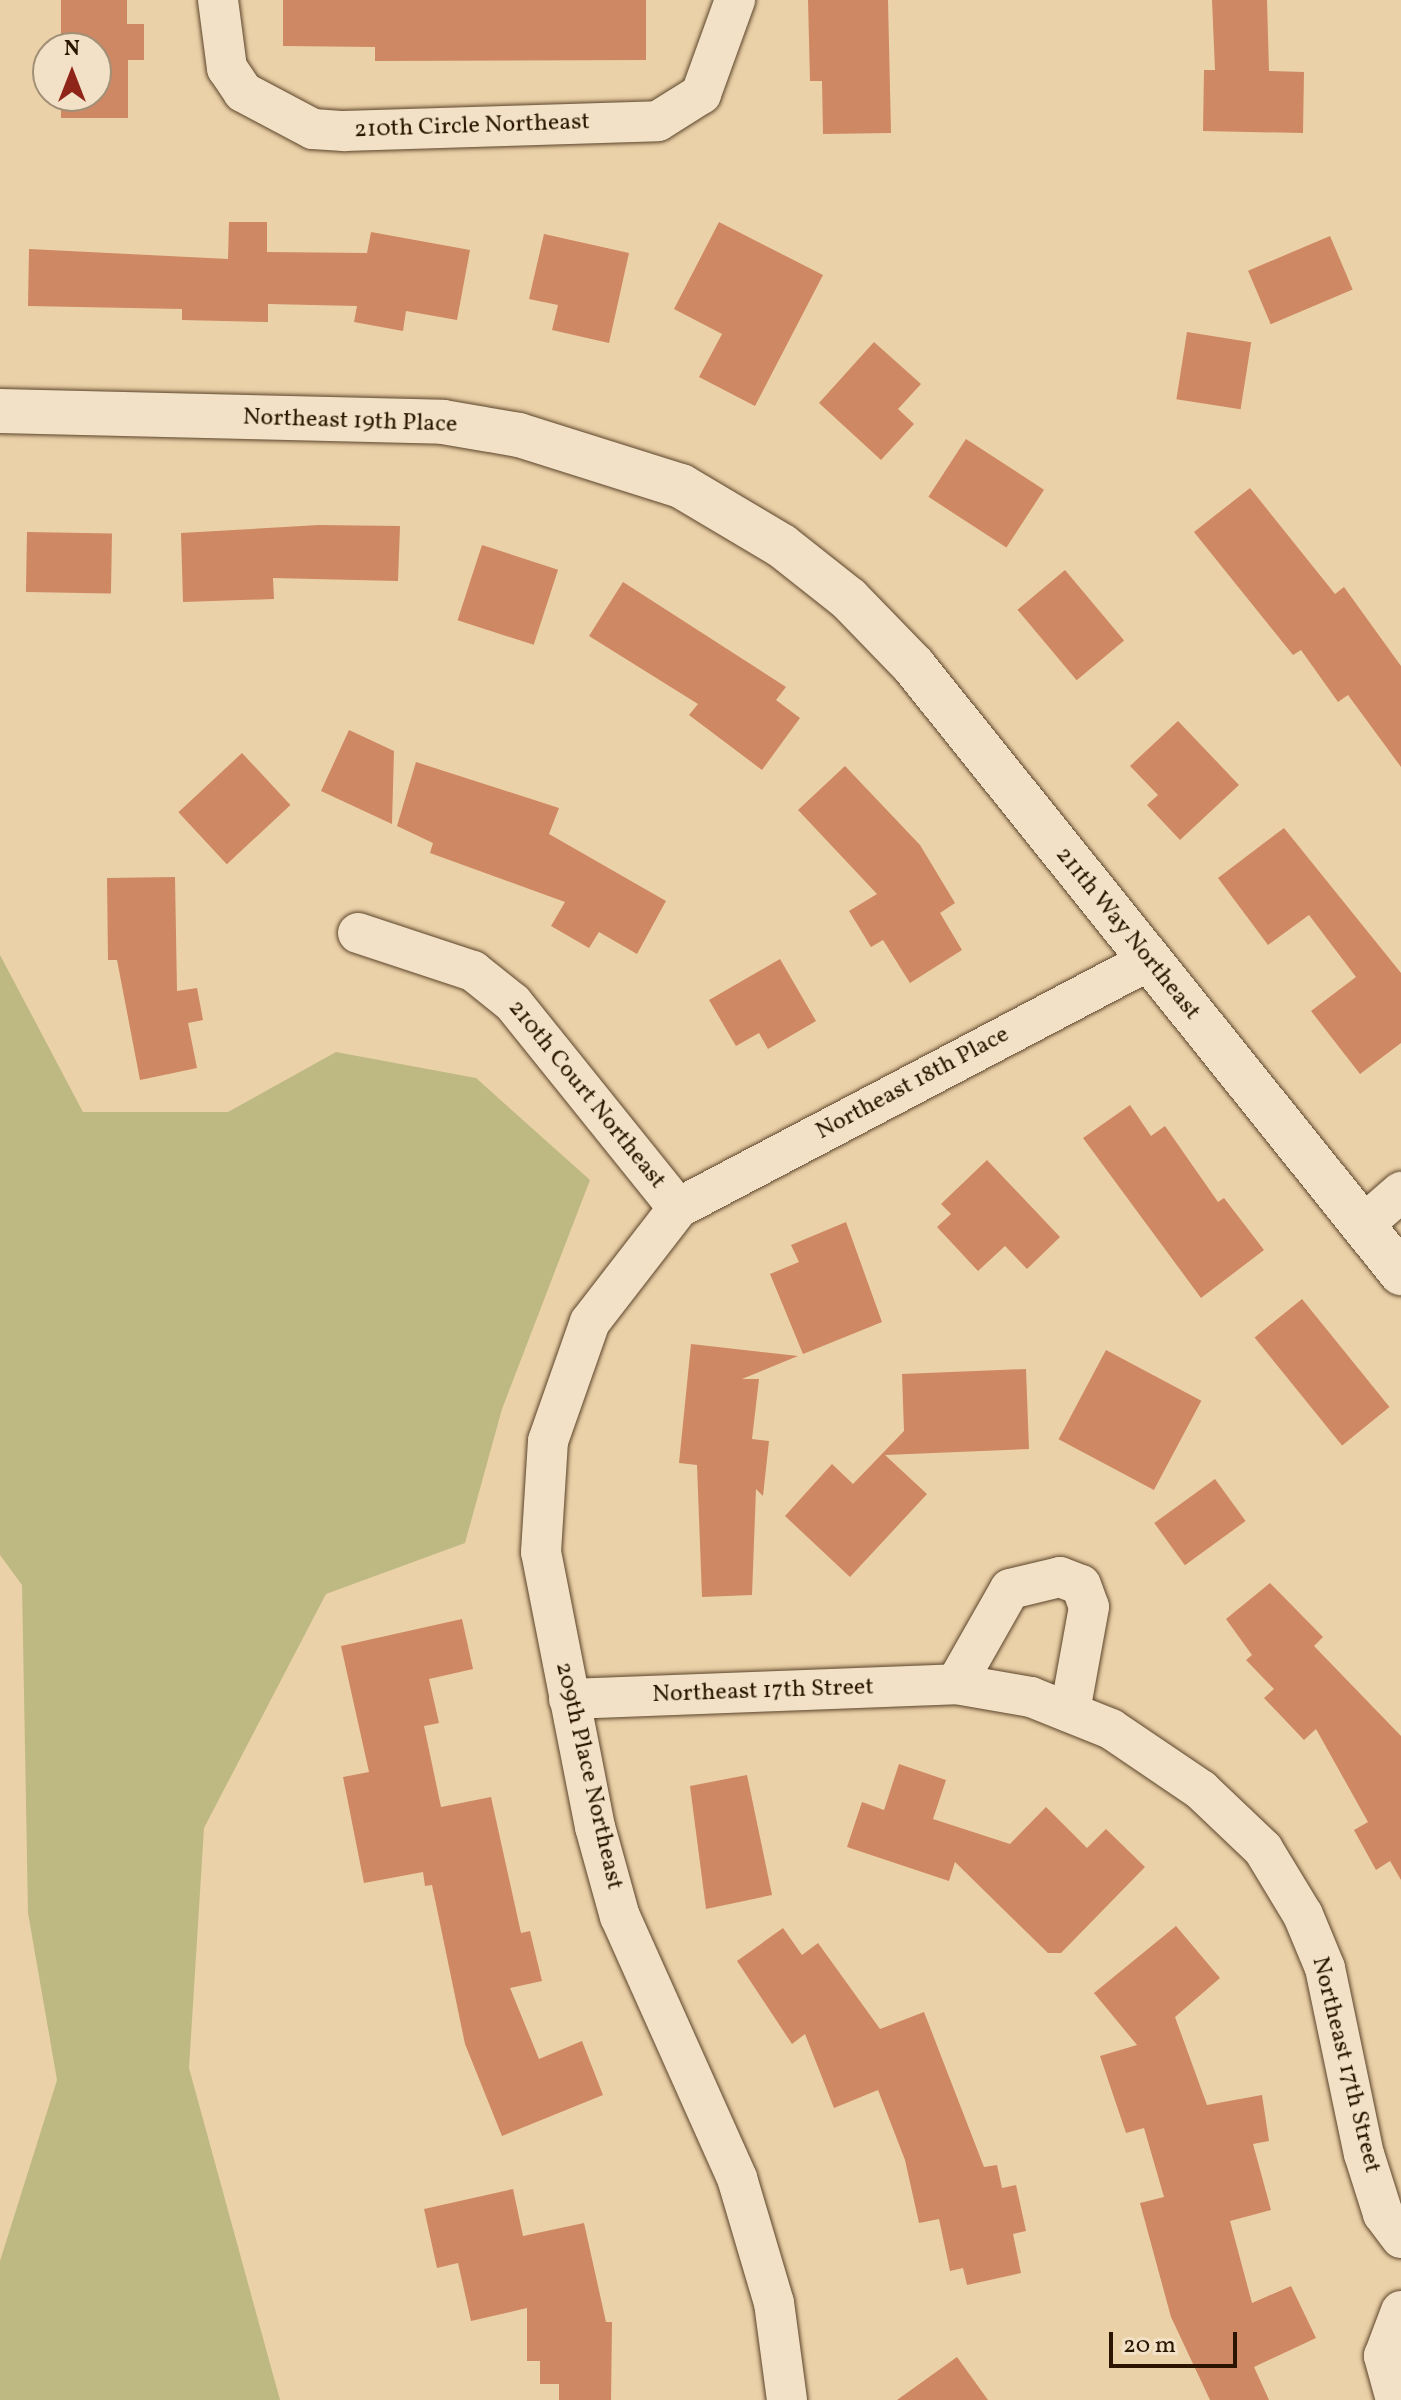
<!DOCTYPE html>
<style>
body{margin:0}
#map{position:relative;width:1401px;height:2400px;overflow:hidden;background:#ebd1a8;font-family:Vollkorn,serif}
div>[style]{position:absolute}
.green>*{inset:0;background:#beb983}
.building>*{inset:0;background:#ce8863;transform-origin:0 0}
.roads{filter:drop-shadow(0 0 2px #5b442a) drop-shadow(0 0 2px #5b442a)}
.minor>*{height:40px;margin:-20px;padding:0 20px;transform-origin:20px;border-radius:20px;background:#f2e1c6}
.tertiary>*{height:44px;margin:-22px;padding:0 22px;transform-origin:22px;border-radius:22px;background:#f2e1c6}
span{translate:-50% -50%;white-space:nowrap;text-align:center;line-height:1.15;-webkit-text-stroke:6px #f2e1c6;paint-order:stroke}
.street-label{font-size:24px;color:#2b1500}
.north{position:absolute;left:32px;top:32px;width:80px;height:80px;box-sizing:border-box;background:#f2e1c6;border:2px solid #a28f77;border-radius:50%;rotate:0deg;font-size:22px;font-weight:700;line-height:32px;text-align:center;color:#2b1500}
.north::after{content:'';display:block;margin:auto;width:28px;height:36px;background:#8f2418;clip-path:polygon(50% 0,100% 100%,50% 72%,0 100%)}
.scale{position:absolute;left:1109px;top:2332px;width:128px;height:36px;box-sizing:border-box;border:4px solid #2b1500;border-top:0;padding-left:10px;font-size:24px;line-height:28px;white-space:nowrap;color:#2b1500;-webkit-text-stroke:6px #f2e1c6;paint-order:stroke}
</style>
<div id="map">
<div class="green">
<div style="clip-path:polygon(0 955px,83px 1112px,228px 1112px,336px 1052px,476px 1078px,590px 1180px,502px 1409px,465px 1543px,326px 1594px,204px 1828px,189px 2068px,280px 2400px,0 2400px,0 2261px,57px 2080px,28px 1913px,22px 1585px,0 1555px)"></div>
</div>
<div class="building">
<div style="clip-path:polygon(61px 0,127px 0,127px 24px,144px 24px,144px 60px,128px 60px,128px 118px,61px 118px,61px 96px,96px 96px,96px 48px,61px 48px)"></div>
<div style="clip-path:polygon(283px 0,646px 0,646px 60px,375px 61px,375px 47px,283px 46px)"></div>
<div style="clip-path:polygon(808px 0,888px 0,891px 133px,823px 134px,822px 81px,810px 81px)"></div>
<div style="clip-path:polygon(1212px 0,1267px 0,1269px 71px,1304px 72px,1303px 133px,1203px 131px,1204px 70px,1215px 70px)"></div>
<div style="clip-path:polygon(229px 222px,267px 222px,267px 252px,367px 253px,371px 232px,470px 250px,457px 320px,406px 311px,403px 331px,354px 322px,357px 306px,268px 304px,268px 322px,182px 320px,182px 309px,28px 306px,29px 249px,228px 259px)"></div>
<div style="clip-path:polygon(719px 222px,823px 275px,755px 406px,699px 377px,722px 334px,674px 309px)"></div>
<div style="clip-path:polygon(544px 234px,629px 253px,609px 343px,552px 330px,558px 305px,529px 299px)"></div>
<div style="left:1330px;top:236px;width:58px;height:89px;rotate:67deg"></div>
<div style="left:1187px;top:332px;width:65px;height:68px;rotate:9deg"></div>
<div style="clip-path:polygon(874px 342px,921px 384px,898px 409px,914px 424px,881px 460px,819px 403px)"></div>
<div style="left:966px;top:439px;width:93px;height:69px;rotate:33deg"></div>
<div style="clip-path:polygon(1250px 488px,1335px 594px,1344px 587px,1401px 666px,1401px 767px,1348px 695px,1338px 702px,1301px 650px,1293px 655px,1194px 532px)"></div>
<div style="clip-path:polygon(319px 525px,400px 526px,398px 581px,273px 578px,274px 599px,183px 602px,181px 533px)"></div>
<div style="left:27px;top:532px;width:85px;height:60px;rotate:1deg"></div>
<div style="left:482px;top:545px;width:80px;height:79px;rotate:18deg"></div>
<div style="left:1065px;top:570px;width:92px;height:62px;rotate:50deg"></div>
<div style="clip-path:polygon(623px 582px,786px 687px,776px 700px,800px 718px,762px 770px,689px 715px,698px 704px,589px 636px)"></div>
<div style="clip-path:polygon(1178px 721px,1239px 785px,1180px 840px,1147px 805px,1158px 795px,1130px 766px)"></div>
<div style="clip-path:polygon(349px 730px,394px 751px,392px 824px,321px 791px)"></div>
<div style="left:242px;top:753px;width:71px;height:87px;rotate:47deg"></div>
<div style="clip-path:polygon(416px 762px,559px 808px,549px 834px,666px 901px,637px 954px,599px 932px,589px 948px,551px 926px,565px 902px,430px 853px,433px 843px,397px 826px)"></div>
<div style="clip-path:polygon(845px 766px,920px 845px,955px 903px,940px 913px,962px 950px,910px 983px,883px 940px,871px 947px,849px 911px,877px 894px,798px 810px)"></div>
<div style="clip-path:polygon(1284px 828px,1401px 973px,1401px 1043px,1360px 1074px,1311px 1011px,1356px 977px,1309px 915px,1268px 945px,1218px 878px)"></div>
<div style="clip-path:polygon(175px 877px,177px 991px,197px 988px,203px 1020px,188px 1023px,197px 1068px,140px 1080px,117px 960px,108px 960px,107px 878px)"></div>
<div style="clip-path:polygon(780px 959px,816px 1021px,768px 1049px,759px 1033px,736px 1046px,709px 1000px)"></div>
<div style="clip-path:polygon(1130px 1105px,1151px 1136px,1165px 1126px,1218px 1202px,1224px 1198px,1264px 1250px,1201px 1298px,1083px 1138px)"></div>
<div style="clip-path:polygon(987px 1160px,1060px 1237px,1027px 1269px,1005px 1246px,978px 1271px,937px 1227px,951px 1214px,941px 1204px)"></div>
<div style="clip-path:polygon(846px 1222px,882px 1322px,803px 1354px,770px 1274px,799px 1262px,791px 1245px)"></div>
<div style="left:1302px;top:1299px;width:139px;height:61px;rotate:51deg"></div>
<div style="clip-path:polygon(691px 1344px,798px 1356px,742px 1379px,759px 1379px,752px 1439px,769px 1441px,763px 1496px,756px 1489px,752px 1595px,702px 1597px,697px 1465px,679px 1463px)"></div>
<div style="left:1106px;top:1350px;width:108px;height:101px;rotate:28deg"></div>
<div style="clip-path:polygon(1026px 1369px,1029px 1449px,885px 1455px,927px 1494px,850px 1577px,785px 1516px,832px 1464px,853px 1484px,904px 1431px,902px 1374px)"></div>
<div style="left:1215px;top:1479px;width:52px;height:75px;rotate:54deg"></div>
<div style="clip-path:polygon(1270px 1583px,1323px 1637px,1314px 1646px,1401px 1736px,1401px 1880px,1390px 1861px,1376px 1870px,1354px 1830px,1368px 1822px,1316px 1729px,1304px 1740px,1264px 1698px,1274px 1689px,1246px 1660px,1252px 1655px,1226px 1619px)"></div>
<div style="clip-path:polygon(462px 1619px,473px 1669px,429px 1679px,439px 1723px,424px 1726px,441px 1807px,491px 1797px,521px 1933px,530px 1931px,542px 1981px,510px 1988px,539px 2059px,582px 2041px,603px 2095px,502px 2136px,465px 2044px,432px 1885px,425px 1886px,423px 1872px,364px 1883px,343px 1777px,369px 1772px,341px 1646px)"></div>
<div style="clip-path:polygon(899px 1764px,946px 1780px,933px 1819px,1010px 1844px,1046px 1807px,1087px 1848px,1106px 1829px,1145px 1867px,1061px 1953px,1048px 1953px,955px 1862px,949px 1881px,847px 1847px,862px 1802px,884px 1810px)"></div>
<div style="clip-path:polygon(747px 1775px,772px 1895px,706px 1909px,690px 1786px)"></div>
<div style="clip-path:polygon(1176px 1926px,1220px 1978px,1175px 2017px,1207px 2105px,1262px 2095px,1269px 2141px,1253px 2144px,1271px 2210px,1230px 2221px,1252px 2303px,1291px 2286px,1316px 2338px,1254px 2367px,1269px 2400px,1210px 2400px,1171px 2317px,1140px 2203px,1164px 2197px,1144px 2128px,1126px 2133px,1100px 2056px,1137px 2045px,1094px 1993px)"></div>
<div style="clip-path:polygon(783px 1928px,802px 1955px,818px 1943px,880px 2029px,924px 2012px,984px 2167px,997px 2165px,1002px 2188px,1016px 2185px,1026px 2231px,1013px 2234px,1021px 2273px,967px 2285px,963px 2268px,950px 2271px,939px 2219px,919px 2223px,905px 2160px,878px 2090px,834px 2108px,805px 2034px,792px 2044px,737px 1961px)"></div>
<div style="clip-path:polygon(513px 2189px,523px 2236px,584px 2223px,606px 2322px,612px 2322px,611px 2400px,559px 2400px,559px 2384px,540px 2384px,540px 2361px,527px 2361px,527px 2308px,471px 2321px,458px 2263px,437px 2268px,424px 2209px)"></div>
<div style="clip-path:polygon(957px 2357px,988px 2400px,897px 2400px)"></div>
</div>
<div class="roads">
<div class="minor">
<div style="left:218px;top:0;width:69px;rotate:82.5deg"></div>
<div style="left:227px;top:68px;width:29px;rotate:56deg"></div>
<div style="left:243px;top:92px;width:79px;rotate:27.9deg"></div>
<div style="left:313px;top:129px;width:31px;rotate:4deg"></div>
<div style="left:344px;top:131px;width:314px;rotate:-1.8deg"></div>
<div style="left:658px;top:121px;width:51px;rotate:-32.1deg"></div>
<div style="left:701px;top:94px;width:100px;rotate:-70.1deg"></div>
<div style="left:358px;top:933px;width:121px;rotate:18.3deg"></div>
<div style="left:473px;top:971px;width:51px;rotate:38.7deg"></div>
<div style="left:513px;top:1003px;width:263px;rotate:51.2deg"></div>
<div style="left:1362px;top:1226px;width:52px;rotate:-41.1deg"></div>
<div style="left:956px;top:1684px;width:109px;rotate:-60.4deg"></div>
<div style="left:1010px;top:1589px;width:51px;rotate:-13.5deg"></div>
<div style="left:1060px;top:1577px;width:22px;rotate:21deg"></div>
<div style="left:1081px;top:1585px;width:23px;rotate:70deg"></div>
<div style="left:1089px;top:1607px;width:107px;rotate:100.3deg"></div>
<div style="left:569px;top:1699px;width:387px;rotate:-2.2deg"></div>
<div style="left:956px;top:1684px;width:76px;rotate:9.8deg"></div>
<div style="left:1031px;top:1697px;width:86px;rotate:21.8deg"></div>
<div style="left:1111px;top:1729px;width:109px;rotate:34.1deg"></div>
<div style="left:1201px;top:1790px;width:86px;rotate:43.6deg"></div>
<div style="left:1263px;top:1849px;width:77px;rotate:58.8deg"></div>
<div style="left:1303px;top:1915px;width:57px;rotate:67.5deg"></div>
<div style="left:1325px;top:1968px;width:190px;rotate:78.2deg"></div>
<div style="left:1364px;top:2154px;width:63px;rotate:72.4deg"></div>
<div style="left:1383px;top:2214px;width:30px;rotate:53deg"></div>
<div style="left:787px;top:2400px;width:98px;rotate:-97.6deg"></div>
<div style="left:774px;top:2303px;width:130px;rotate:-106.5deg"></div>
<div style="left:737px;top:2178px;width:286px;rotate:-114.1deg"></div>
<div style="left:620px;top:1917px;width:93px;rotate:-105.5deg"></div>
<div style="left:595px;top:1827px;width:280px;rotate:-101.1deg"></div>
<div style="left:541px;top:1552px;width:111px;rotate:-86.4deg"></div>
<div style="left:548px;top:1441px;width:126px;rotate:-70.6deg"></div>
<div style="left:590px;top:1322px;width:144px;rotate:-52.3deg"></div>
<div style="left:678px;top:1208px;width:531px;rotate:-27.72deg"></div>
<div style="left:1396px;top:2400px;width:46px;rotate:-105.3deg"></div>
<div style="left:1384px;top:2356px;width:48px;rotate:-69.3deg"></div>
</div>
<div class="tertiary">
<div style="left:0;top:411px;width:443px;rotate:1.4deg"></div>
<div style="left:443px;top:422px;width:77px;rotate:9.7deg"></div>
<div style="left:519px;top:435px;width:170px;rotate:17.5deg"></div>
<div style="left:681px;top:486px;width:117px;rotate:30.7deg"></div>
<div style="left:782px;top:546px;width:85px;rotate:38.3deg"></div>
<div style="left:849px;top:599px;width:92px;rotate:45.9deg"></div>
<div style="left:913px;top:665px;width:780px;rotate:51.25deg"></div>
</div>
</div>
<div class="street-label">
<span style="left:472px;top:127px;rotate:-2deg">210th Circle Northeast</span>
<span style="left:350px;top:422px;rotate:2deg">Northeast 19th Place</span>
<span style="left:1127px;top:934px;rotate:51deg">211th Way Northeast</span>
<span style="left:913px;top:1084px;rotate:-28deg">Northeast 18th Place</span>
<span style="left:586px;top:1095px;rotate:51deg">210th Court Northeast</span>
<span style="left:763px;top:1692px;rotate:-2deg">Northeast 17th Street</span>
<span style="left:588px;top:1776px;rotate:77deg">209th Place Northeast</span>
<span style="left:1345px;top:2065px;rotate:76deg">Northeast 17th Street</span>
</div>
<div class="north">N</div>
<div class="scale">20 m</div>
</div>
